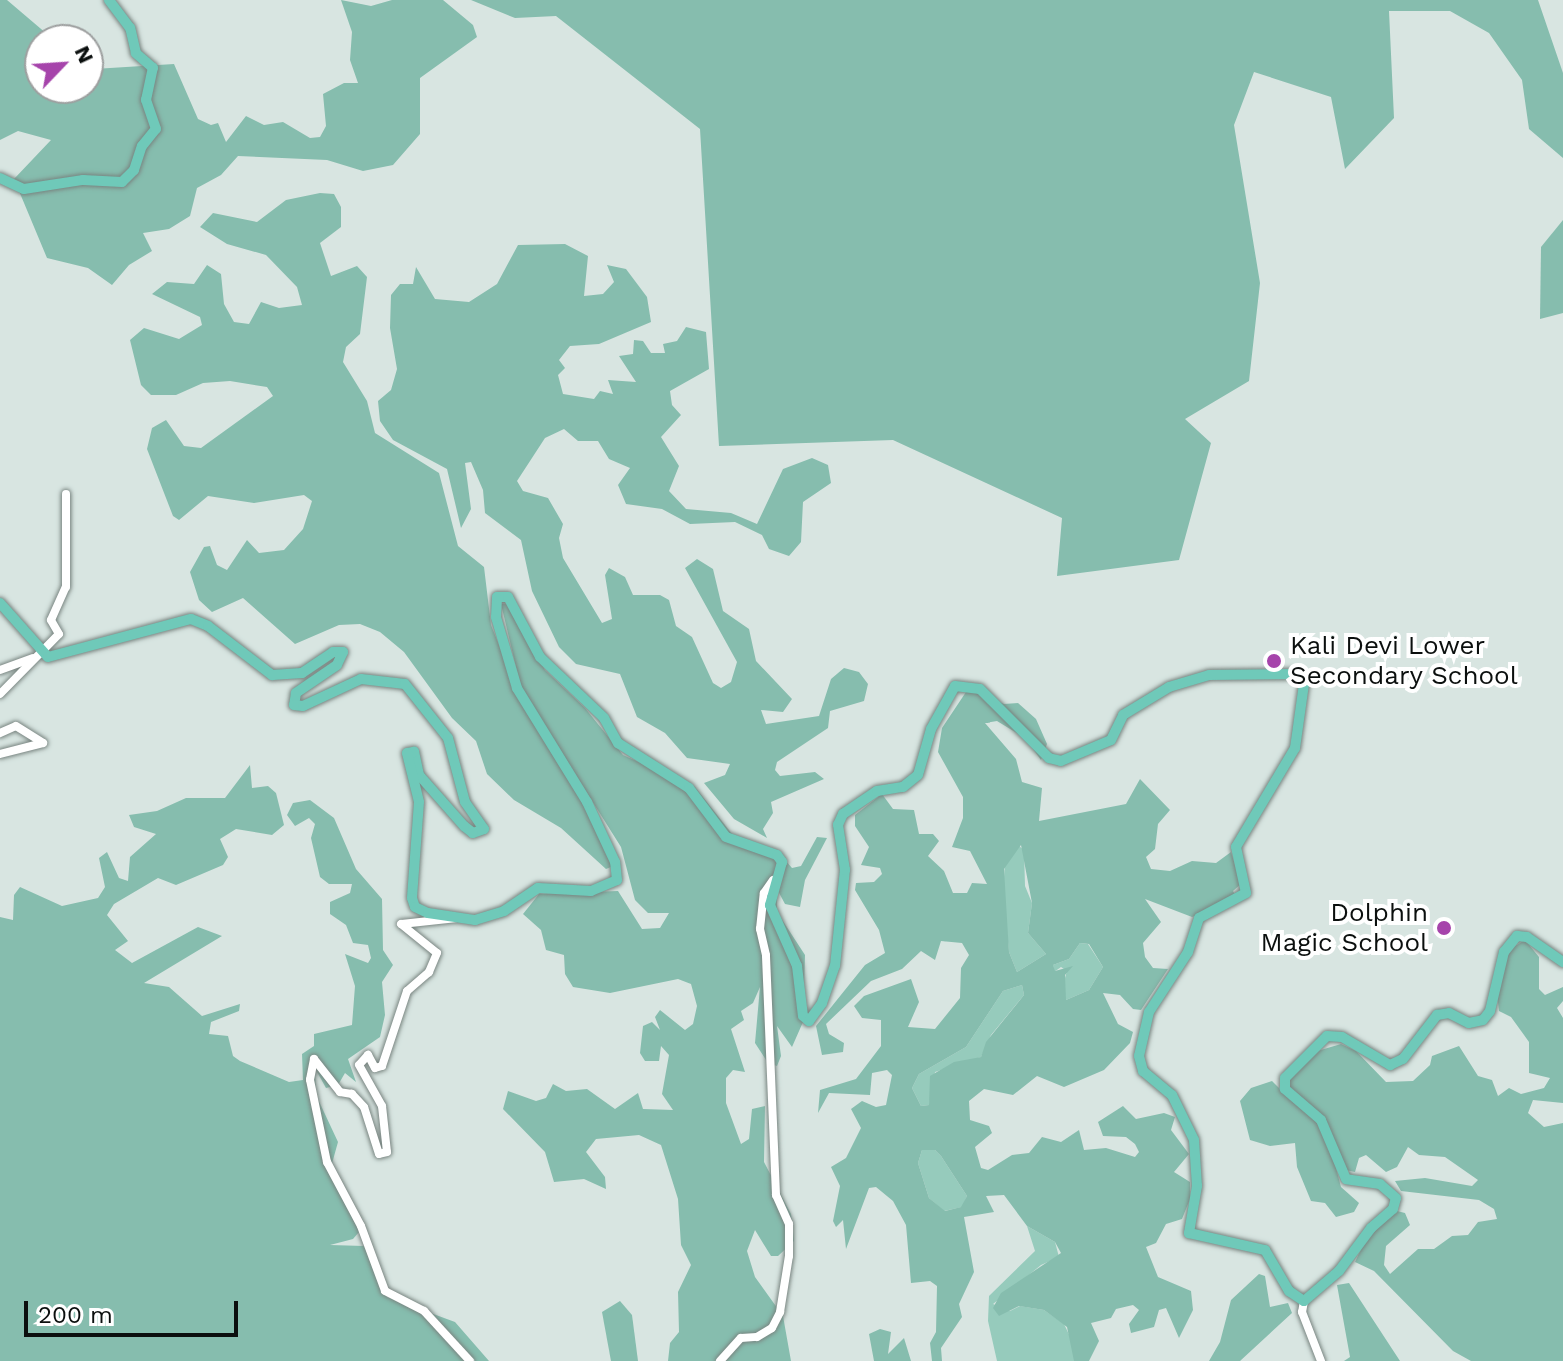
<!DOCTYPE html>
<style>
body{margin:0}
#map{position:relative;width:1563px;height:1361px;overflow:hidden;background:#d8e5e1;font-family:"Work Sans",sans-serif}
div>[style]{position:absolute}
.green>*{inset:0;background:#96cbbc}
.forest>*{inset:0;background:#86bdae}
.roads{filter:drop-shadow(0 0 2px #798581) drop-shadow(0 0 2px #798581)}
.minor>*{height:8px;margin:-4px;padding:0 4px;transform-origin:4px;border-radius:4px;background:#fff}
.major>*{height:10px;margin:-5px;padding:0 5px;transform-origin:5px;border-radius:5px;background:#6fc9b9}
.dots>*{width:22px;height:22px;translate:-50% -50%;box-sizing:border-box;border:4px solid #fff;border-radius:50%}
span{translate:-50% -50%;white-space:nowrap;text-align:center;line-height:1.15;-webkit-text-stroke:8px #fff;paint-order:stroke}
.poi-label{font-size:26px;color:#0b0f0e}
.left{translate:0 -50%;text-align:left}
.right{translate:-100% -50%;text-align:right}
.north{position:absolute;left:24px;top:24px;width:80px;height:80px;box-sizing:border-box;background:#fff;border:2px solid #9d9f9f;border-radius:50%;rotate:65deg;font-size:22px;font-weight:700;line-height:32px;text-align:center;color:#0b0f0e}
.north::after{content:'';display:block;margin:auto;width:28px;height:36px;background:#a644ab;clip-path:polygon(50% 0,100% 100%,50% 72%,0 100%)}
.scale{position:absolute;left:24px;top:1301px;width:214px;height:36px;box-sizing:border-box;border:4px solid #0b0f0e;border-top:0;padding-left:10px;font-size:24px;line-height:28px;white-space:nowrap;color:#0b0f0e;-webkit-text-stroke:6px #fff;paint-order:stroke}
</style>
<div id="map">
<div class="green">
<div style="clip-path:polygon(1019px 846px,1024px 850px,1025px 886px,1032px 903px,1028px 933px,1046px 954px,1017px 972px,1009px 952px,1003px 892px,1005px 862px)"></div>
<div style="clip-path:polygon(1080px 943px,1088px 944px,1103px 967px,1089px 990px,1066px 1000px,1061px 992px,1067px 971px,1061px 967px,1054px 972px,1053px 965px,1069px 959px)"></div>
<div style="clip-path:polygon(1022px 985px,1024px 995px,991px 1035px,981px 1057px,935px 1072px,929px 1105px,921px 1106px,912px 1088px,919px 1074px,966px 1047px,1003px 991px)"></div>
<div style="clip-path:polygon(922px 1150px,935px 1150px,941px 1156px,967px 1196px,962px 1207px,944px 1211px,929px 1198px,918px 1163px)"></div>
<div style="clip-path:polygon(1027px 1226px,1055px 1242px,1059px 1257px,1041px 1265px,993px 1304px,1010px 1311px,1020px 1306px,1044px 1310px,1064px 1324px,1074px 1345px,1074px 1361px,997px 1361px,988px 1321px,989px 1296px,1035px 1251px)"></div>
</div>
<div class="forest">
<div style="clip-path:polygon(0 0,7px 0,54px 40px,40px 40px,40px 88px,88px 88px,88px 65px,94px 69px,174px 64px,198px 119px,211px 125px,218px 123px,226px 142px,246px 116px,264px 125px,283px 122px,310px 138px,320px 137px,326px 126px,323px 94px,344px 83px,358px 83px,350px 60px,352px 32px,341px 0,371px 6px,392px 0,443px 0,473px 25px,477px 37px,420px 78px,420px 134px,393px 165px,363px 171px,327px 160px,238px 156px,221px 175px,197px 188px,190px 216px,169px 229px,143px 233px,152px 251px,129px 265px,112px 285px,88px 268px,47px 258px,14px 179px,51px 140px,18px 131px,0 140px)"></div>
<div style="clip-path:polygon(471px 0,1538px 0,1563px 73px,1563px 158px,1529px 129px,1522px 80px,1489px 33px,1450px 11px,1389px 11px,1394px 118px,1345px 169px,1331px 97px,1254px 72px,1234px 125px,1260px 283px,1249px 381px,1185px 419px,1211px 443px,1179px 560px,1057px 576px,1062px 518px,893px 440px,719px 446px,700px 129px,556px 16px,515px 18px)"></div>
<div style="clip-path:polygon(320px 193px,334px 194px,341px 207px,341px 227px,320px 243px,331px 276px,357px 266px,367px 277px,360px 334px,346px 347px,343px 362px,367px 401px,375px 433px,439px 473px,458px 546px,484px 567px,491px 625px,507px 665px,613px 849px,611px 867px,606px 869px,561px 828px,514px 800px,487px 774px,476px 741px,452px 718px,404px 652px,380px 632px,360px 624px,339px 625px,295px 644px,243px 598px,212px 612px,199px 600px,190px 572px,204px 547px,210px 546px,217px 565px,227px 570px,247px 540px,259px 553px,284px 550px,303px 529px,312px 501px,304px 495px,254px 503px,208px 496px,179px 520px,173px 516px,147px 449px,152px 428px,166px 420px,184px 446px,201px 448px,273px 396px,267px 387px,230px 381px,203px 383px,176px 395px,151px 395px,141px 385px,130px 340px,144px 328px,179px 339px,202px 325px,200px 317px,152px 294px,167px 282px,194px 284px,207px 265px,221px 274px,224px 304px,234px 322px,249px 324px,261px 302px,279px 308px,302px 305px,297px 287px,266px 255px,227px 244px,200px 227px,213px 213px,257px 222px,286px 200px)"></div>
<div style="clip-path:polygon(1563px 220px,1563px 313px,1540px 319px,1541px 247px)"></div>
<div style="clip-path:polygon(565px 244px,588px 256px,584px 296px,603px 294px,614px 282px,607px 265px,626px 269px,647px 297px,651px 322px,599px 344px,570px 346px,559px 360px,565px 368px,558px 375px,563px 394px,594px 399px,600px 391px,613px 394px,608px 380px,636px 382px,619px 356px,633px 354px,634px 340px,643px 341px,651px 353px,665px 353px,663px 344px,677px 341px,686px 327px,706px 332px,709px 369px,670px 391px,672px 405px,681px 415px,661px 437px,679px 466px,669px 491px,686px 509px,731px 513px,757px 524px,783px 469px,812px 458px,828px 465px,831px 483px,803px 502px,801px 542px,789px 556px,769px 549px,762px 535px,735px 522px,690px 524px,662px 509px,626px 504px,618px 485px,630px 468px,609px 459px,598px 441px,578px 441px,564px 429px,545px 438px,517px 481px,523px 491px,548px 498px,563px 524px,559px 538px,563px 558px,602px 623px,612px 619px,605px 575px,609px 568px,625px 577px,633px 595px,660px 595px,669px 600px,676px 626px,692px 637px,713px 683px,721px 688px,731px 682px,737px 662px,685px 568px,697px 559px,713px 569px,723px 611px,749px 629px,756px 661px,792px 699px,783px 712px,761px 710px,766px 724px,819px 716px,831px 679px,844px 668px,859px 672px,868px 684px,864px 701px,830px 711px,828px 728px,777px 762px,775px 770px,780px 776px,815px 772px,824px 779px,771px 802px,773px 813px,763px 829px,767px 838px,734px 819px,704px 783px,725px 775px,730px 764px,687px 758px,665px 733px,637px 717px,620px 674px,576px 664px,559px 647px,532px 591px,521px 540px,485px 513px,483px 490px,471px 462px,465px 463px,471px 509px,461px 528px,447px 469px,393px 440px,380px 421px,378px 401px,391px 390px,397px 369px,390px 328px,391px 295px,400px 284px,413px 284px,416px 267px,435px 299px,469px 302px,497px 284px,518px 245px)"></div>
<div style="clip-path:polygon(501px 604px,507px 604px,545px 670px,585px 708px,623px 755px,695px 787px,732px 834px,779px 853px,792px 868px,801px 866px,817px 837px,827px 838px,805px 880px,800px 907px,785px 904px,777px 889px,777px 912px,805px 955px,803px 1022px,792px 1047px,777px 1026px,781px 1056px,777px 1066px,768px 1063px,755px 1043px,760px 987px,753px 1003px,741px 1011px,744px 1020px,731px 1029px,745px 1072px,733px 1070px,726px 1078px,726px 1103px,741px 1144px,749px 1139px,752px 1109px,765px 1106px,764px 1162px,791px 1214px,794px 1241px,778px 1256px,771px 1256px,755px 1230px,747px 1251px,755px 1277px,783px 1316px,791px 1361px,668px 1361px,670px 1343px,679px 1332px,678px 1292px,691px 1265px,681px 1245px,678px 1199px,661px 1145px,639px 1135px,596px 1139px,586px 1152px,605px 1177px,606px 1189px,584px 1179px,554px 1182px,545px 1152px,503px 1109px,508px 1091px,536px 1101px,546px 1098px,553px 1084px,566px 1091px,587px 1089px,615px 1109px,638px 1093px,643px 1109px,673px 1110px,662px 1094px,669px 1055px,661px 1046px,659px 1061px,645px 1061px,640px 1053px,643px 1026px,652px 1022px,660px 1030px,655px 1017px,660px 1010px,685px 1030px,693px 1024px,697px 1006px,691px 984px,678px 979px,610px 993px,573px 987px,565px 974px,564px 955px,546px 950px,541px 930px,523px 914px,539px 894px,618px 891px,642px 929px,660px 928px,669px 913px,648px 913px,635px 900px,621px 847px,521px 688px)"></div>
<div style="clip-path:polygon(evenodd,974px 691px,1004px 704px,1018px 703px,1036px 719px,1047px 744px,1041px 760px,1025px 738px,997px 721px,985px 723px,1016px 759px,1022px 782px,1042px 788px,1039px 821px,1126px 804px,1140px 779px,1170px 810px,1158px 824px,1155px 849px,1146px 857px,1151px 869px,1170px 871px,1192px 861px,1216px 863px,1231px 852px,1241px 884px,1233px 891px,1239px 902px,1192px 917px,1145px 899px,1161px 922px,1143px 943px,1145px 957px,1153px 968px,1168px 969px,1141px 1010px,1133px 1009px,1120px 995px,1103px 993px,1118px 1024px,1133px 1032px,1130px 1043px,1104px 1070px,1064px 1087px,1037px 1076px,1013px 1095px,984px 1089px,969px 1101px,970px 1120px,989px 1126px,992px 1133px,975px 1147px,981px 1168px,988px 1170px,1012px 1155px,1029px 1153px,1042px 1137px,1061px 1142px,1079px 1130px,1084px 1150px,1106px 1148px,1135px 1157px,1139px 1152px,1135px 1144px,1126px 1137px,1103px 1136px,1098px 1122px,1123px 1106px,1136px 1119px,1164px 1113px,1175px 1117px,1171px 1130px,1189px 1154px,1174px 1172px,1190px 1182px,1190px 1199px,1182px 1219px,1166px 1224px,1156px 1243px,1146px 1247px,1158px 1277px,1191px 1291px,1193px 1310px,1179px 1338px,1166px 1308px,1159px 1310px,1154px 1327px,1131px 1333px,1129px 1324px,1139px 1310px,1133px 1305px,1116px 1309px,1111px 1318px,1091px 1323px,1099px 1341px,1089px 1361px,1074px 1361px,1067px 1327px,1044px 1310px,1019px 1306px,999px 1316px,993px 1308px,1001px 1293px,1061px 1253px,1055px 1242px,1027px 1226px,1004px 1195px,986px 1196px,994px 1212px,964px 1217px,974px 1272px,959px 1304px,962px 1317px,941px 1348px,942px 1361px,932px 1361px,930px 1343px,936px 1332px,937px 1286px,930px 1281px,911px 1283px,906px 1225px,893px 1201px,876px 1187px,869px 1188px,846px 1249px,843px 1220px,836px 1227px,833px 1221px,840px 1186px,831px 1167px,846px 1158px,861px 1128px,851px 1109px,862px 1101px,876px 1107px,886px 1105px,892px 1075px,887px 1070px,872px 1073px,870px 1095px,829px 1093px,818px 1113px,820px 1090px,856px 1079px,881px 1046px,881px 1020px,862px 1018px,854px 1006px,864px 996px,911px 979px,919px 1002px,908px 1027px,935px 1029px,960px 998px,961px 968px,969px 955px,962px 943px,941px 941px,935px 960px,921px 951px,902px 969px,871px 981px,826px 1024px,829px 1034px,844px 1043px,843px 1052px,822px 1055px,816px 1026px,865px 965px,885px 953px,879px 930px,855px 890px,856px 883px,874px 882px,882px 874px,880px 868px,861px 865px,869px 847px,855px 826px,855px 815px,882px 794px,893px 809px,914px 810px,919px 834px,933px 834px,939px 841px,928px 856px,944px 871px,953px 893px,967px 893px,972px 883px,987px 884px,970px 851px,952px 847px,963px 818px,963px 797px,938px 752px,942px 728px,966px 692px,974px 691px,1021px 845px,1032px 903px,1028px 933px,1046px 954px,1017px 972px,1009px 952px,1004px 869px,1021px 845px,974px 691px,1080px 943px,1089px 944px,1103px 967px,1089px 990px,1066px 1000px,1065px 975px,1073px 966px,1055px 971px,1053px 965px,1069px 959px,1080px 943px,974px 691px,1022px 985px,1024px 995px,986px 1042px,981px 1057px,954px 1062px,930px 1076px,929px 1105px,921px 1106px,912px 1088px,919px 1074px,966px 1047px,1003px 991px,1022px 985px,974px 691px,922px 1150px,935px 1150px,941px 1156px,967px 1196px,961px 1207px,945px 1211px,929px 1198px,918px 1163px,922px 1150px)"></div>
<div style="clip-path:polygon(250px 765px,252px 788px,268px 786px,276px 793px,284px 825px,272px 835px,236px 829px,220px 839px,228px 857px,223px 865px,176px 885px,158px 878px,114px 904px,107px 915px,128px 941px,115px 950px,132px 963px,198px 927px,222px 936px,144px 983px,169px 987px,202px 1016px,240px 1004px,239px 1011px,211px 1022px,209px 1034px,228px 1036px,233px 1056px,240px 1061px,289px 1082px,303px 1080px,302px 1054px,314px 1046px,314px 1034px,352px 1025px,355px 986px,345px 954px,368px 963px,371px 958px,368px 945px,353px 943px,346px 925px,330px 914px,330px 902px,350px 893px,352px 884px,329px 884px,320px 877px,311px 838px,315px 824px,309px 818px,295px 826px,287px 815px,293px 803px,310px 800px,334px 818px,356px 869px,382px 899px,383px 950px,393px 965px,382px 982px,385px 1015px,380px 1037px,348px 1059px,356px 1082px,345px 1073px,338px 1085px,326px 1088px,315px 1068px,316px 1095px,338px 1142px,331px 1167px,359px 1232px,353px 1239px,330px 1245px,364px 1246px,387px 1297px,455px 1322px,489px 1361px,0 1361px,0 917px,13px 920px,14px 895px,20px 887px,62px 906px,98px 898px,105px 887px,99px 858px,107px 852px,119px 878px,128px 881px,130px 857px,156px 834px,134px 827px,129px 815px,157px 811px,186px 798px,225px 798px)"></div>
<div style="clip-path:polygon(1525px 940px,1539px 957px,1539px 989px,1545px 995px,1563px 987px,1563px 1001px,1557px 1008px,1563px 1018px,1563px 1103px,1533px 1100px,1528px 1113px,1544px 1127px,1563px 1123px,1563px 1361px,1471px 1361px,1453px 1351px,1374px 1271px,1355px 1262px,1366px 1239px,1397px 1211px,1405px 1213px,1410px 1225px,1386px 1246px,1384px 1265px,1390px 1274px,1418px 1249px,1434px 1249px,1452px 1236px,1468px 1235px,1478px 1222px,1497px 1219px,1494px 1209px,1479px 1200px,1401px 1191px,1395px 1181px,1425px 1178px,1472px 1186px,1478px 1180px,1445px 1157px,1419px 1155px,1408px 1147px,1397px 1167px,1386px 1172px,1366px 1155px,1359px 1158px,1355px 1172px,1336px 1168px,1341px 1187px,1359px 1203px,1354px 1212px,1336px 1217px,1325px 1203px,1311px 1201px,1297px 1167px,1295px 1143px,1270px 1146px,1250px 1140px,1240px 1101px,1251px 1088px,1272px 1081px,1292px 1101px,1288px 1080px,1314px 1052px,1341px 1044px,1356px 1051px,1386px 1082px,1413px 1081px,1430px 1065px,1432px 1056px,1459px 1046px,1478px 1076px,1492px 1080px,1498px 1096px,1509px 1088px,1521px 1094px,1544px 1088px,1550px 1078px,1529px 1073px,1529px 1042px,1511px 1017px,1499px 1011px,1497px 994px,1507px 951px)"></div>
<div style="clip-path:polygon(1259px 1274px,1265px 1276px,1270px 1307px,1288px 1303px,1292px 1313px,1240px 1361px,1209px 1361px,1220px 1342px,1231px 1300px)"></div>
<div style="clip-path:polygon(1349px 1283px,1400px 1361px,1344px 1361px,1350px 1357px,1337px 1285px)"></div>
<div style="clip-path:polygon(620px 1301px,632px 1315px,638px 1361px,611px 1361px,602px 1312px)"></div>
<div style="clip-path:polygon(880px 1329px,891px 1332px,888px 1354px,904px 1338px,911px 1361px,874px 1361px,869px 1334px)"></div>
</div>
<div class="roads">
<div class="minor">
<div style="left:0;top:670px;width:35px;rotate:-20deg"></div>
<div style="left:0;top:694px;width:84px;rotate:-45.5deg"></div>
<div style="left:59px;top:634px;width:16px;rotate:-120deg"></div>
<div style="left:51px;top:620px;width:36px;rotate:-66deg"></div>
<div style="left:66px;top:587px;width:93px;rotate:-90deg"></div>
<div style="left:0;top:733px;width:17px;rotate:-24deg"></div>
<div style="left:16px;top:726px;width:32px;rotate:32deg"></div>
<div style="left:43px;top:743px;width:44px;rotate:165.7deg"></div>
<div style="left:457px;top:918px;width:56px;rotate:173.9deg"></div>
<div style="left:401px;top:924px;width:46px;rotate:38.9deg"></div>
<div style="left:437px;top:953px;width:21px;rotate:113deg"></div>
<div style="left:429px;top:972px;width:29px;rotate:139deg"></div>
<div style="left:407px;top:991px;width:79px;rotate:108.4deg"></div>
<div style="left:382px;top:1066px;width:7px;rotate:164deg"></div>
<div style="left:375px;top:1068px;width:15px;rotate:-118deg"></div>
<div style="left:368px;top:1055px;width:13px;rotate:132deg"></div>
<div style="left:359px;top:1065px;width:47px;rotate:60.7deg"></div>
<div style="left:382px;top:1106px;width:46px;rotate:83.8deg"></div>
<div style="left:387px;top:1152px;width:8px;rotate:166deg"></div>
<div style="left:379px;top:1154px;width:49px;rotate:-107.7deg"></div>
<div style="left:364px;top:1107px;width:18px;rotate:-133deg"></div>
<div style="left:352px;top:1094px;width:12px;rotate:-171deg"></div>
<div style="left:340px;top:1092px;width:42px;rotate:-128.2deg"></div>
<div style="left:314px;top:1059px;width:21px;rotate:101deg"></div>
<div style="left:310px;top:1080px;width:84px;rotate:78.3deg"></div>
<div style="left:327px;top:1162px;width:72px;rotate:62deg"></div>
<div style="left:361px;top:1226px;width:69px;rotate:69.7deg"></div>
<div style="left:385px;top:1291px;width:44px;rotate:27.1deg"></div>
<div style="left:424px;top:1311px;width:68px;rotate:47.4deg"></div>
<div style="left:1304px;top:1301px;width:11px;rotate:100deg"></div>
<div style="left:1302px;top:1312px;width:53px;rotate:68.8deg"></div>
<div style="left:720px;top:1361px;width:31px;rotate:-48deg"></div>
<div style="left:741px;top:1338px;width:16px;rotate:-4deg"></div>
<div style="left:757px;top:1337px;width:17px;rotate:-31deg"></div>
<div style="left:772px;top:1328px;width:18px;rotate:-63deg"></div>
<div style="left:780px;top:1312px;width:57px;rotate:-80.9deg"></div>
<div style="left:789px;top:1256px;width:32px;rotate:-90deg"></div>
<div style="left:789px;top:1224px;width:32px;rotate:-114deg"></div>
<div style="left:776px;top:1195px;width:240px;rotate:-92.4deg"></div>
<div style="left:766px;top:955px;width:27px;rotate:-103deg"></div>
<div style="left:760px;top:929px;width:36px;rotate:-84deg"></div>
<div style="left:764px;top:893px;width:16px;rotate:-55deg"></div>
</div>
<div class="major">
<div style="left:0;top:178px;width:26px;rotate:25deg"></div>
<div style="left:24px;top:189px;width:60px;rotate:-8.7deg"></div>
<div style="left:83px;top:180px;width:39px;rotate:3deg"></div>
<div style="left:122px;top:182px;width:17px;rotate:-45deg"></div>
<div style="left:134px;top:170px;width:25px;rotate:-72deg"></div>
<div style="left:142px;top:146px;width:22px;rotate:-51deg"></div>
<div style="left:156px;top:129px;width:31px;rotate:-109deg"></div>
<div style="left:146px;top:100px;width:33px;rotate:-78deg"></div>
<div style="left:153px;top:68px;width:23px;rotate:-139deg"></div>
<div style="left:136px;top:53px;width:26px;rotate:-103deg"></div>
<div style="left:130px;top:28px;width:35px;rotate:-127deg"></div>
<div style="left:0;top:603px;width:72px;rotate:48.4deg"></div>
<div style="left:48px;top:657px;width:148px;rotate:-14.9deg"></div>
<div style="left:191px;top:619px;width:18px;rotate:22deg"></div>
<div style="left:208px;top:626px;width:81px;rotate:37.4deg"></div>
<div style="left:272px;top:675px;width:30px;rotate:-4deg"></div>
<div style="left:302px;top:673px;width:37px;rotate:-34deg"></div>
<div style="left:333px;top:652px;width:10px"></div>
<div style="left:343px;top:652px;width:14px;rotate:115deg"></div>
<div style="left:337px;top:665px;width:50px;rotate:145.7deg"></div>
<div style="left:296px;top:693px;width:12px;rotate:99deg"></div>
<div style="left:294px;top:705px;width:9px;rotate:6deg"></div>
<div style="left:303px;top:706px;width:64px;rotate:-25deg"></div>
<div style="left:361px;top:679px;width:44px;rotate:6.5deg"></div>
<div style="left:405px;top:684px;width:69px;rotate:51.5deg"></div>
<div style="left:448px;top:738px;width:66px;rotate:75.1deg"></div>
<div style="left:465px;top:802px;width:33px;rotate:55deg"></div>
<div style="left:484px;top:829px;width:12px;rotate:160deg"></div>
<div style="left:473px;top:833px;width:11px;rotate:-142deg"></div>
<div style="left:464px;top:826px;width:68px;rotate:-131.4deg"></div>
<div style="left:419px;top:775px;width:24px;rotate:-102deg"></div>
<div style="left:414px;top:752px;width:7px;rotate:172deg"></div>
<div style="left:407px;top:753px;width:50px;rotate:76.2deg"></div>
<div style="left:419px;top:802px;width:96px;rotate:94.2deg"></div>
<div style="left:412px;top:898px;width:9px;rotate:72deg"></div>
<div style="left:415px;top:907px;width:14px;rotate:25deg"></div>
<div style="left:428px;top:913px;width:48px;rotate:8.5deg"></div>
<div style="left:475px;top:920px;width:30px;rotate:-17deg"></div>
<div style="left:504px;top:911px;width:41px;rotate:-34.1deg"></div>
<div style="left:538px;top:888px;width:53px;rotate:3.2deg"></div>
<div style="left:591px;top:891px;width:28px;rotate:-23deg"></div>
<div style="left:617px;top:880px;width:18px;rotate:-96deg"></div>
<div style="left:615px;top:862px;width:66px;rotate:-115deg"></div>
<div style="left:587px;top:802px;width:134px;rotate:-121.6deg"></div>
<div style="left:517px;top:688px;width:74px;rotate:-106.5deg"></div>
<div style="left:496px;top:617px;width:20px;rotate:-87deg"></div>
<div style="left:497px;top:597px;width:11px"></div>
<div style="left:508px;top:597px;width:68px;rotate:61.9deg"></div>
<div style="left:540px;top:657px;width:88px;rotate:43.6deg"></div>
<div style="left:604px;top:718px;width:29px;rotate:61deg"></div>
<div style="left:618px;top:743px;width:84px;rotate:32.4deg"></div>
<div style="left:689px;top:788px;width:61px;rotate:52.9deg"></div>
<div style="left:726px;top:837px;width:54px;rotate:19.4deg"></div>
<div style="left:777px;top:855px;width:9px;rotate:54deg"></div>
<div style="left:782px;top:862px;width:45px;rotate:105.6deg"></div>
<div style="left:770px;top:905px;width:67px;rotate:66.1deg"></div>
<div style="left:797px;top:966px;width:50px;rotate:83.2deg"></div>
<div style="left:803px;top:1016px;width:8px;rotate:40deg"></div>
<div style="left:809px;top:1021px;width:22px;rotate:-54deg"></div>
<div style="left:822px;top:1003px;width:39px;rotate:-71deg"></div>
<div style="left:835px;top:966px;width:97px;rotate:-84.1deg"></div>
<div style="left:845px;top:870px;width:46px;rotate:-98.8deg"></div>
<div style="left:838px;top:825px;width:12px;rotate:-66deg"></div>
<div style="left:843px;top:814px;width:41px;rotate:-34.1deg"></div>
<div style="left:877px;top:791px;width:26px;rotate:-9deg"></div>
<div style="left:903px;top:787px;width:19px;rotate:-39deg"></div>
<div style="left:918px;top:775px;width:48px;rotate:-74.2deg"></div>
<div style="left:931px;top:729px;width:49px;rotate:-60.8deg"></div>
<div style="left:955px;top:686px;width:25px;rotate:7deg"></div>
<div style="left:980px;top:689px;width:98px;rotate:45deg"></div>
<div style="left:1049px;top:758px;width:12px;rotate:14deg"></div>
<div style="left:1061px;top:761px;width:54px;rotate:-22.8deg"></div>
<div style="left:1111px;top:740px;width:28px;rotate:-64deg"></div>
<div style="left:1123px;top:715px;width:54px;rotate:-31.3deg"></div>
<div style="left:1169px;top:687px;width:42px;rotate:-16.7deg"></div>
<div style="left:1209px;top:675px;width:87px;rotate:-0.7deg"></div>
<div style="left:1296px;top:674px;width:13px;rotate:51deg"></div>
<div style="left:1304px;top:684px;width:65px;rotate:98deg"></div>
<div style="left:1295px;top:748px;width:115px;rotate:120.8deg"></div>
<div style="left:1236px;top:847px;width:47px;rotate:77.7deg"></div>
<div style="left:1246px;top:893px;width:53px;rotate:152deg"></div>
<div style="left:1199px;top:918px;width:36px;rotate:108deg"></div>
<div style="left:1188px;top:952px;width:72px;rotate:123deg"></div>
<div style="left:1149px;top:1012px;width:45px;rotate:102.8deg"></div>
<div style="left:1139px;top:1056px;width:16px;rotate:75deg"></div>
<div style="left:1143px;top:1071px;width:38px;rotate:40deg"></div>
<div style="left:1172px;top:1095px;width:50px;rotate:63.9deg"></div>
<div style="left:1194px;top:1140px;width:46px;rotate:86.3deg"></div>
<div style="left:1197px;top:1186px;width:48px;rotate:99.7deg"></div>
<div style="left:1189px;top:1233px;width:78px;rotate:12.6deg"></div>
<div style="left:1265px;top:1250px;width:48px;rotate:59.7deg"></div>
<div style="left:1289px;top:1291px;width:18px;rotate:34deg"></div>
<div style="left:1304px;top:1301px;width:46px;rotate:-40.6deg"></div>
<div style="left:1339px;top:1271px;width:54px;rotate:-53.3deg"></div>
<div style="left:1371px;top:1228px;width:29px;rotate:-41deg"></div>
<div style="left:1393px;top:1209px;width:11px;rotate:-75deg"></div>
<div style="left:1396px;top:1198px;width:21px;rotate:-139deg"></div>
<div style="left:1380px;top:1184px;width:34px;rotate:-172deg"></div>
<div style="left:1346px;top:1179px;width:64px;rotate:-113deg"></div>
<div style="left:1321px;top:1120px;width:48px;rotate:-139.3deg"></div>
<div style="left:1285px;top:1089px;width:11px;rotate:-90deg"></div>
<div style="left:1285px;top:1078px;width:59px;rotate:-45deg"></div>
<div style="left:1327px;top:1036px;width:15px;rotate:4deg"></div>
<div style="left:1342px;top:1037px;width:56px;rotate:30.3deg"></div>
<div style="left:1390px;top:1065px;width:14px;rotate:-25deg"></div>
<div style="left:1403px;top:1059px;width:56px;rotate:-52.3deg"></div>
<div style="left:1437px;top:1015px;width:12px;rotate:-9deg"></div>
<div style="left:1449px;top:1013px;width:22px;rotate:27deg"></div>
<div style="left:1469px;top:1023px;width:14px;rotate:-12deg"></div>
<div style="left:1483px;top:1020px;width:11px;rotate:-52deg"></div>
<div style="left:1490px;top:1011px;width:61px;rotate:-76.7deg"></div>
<div style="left:1504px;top:952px;width:21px;rotate:-51deg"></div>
<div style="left:1517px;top:936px;width:10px;rotate:6deg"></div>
<div style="left:1527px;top:937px;width:44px;rotate:34.8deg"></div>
</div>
</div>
<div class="dots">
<div style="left:1274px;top:661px;background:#a644ab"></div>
<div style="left:1444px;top:928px;background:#a644ab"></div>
</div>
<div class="poi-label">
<span class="left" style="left:1290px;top:661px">Kali Devi Lower<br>Secondary School</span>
<span class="right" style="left:1428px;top:928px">Dolphin<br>Magic School</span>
</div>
<div class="north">N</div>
<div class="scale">200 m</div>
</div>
